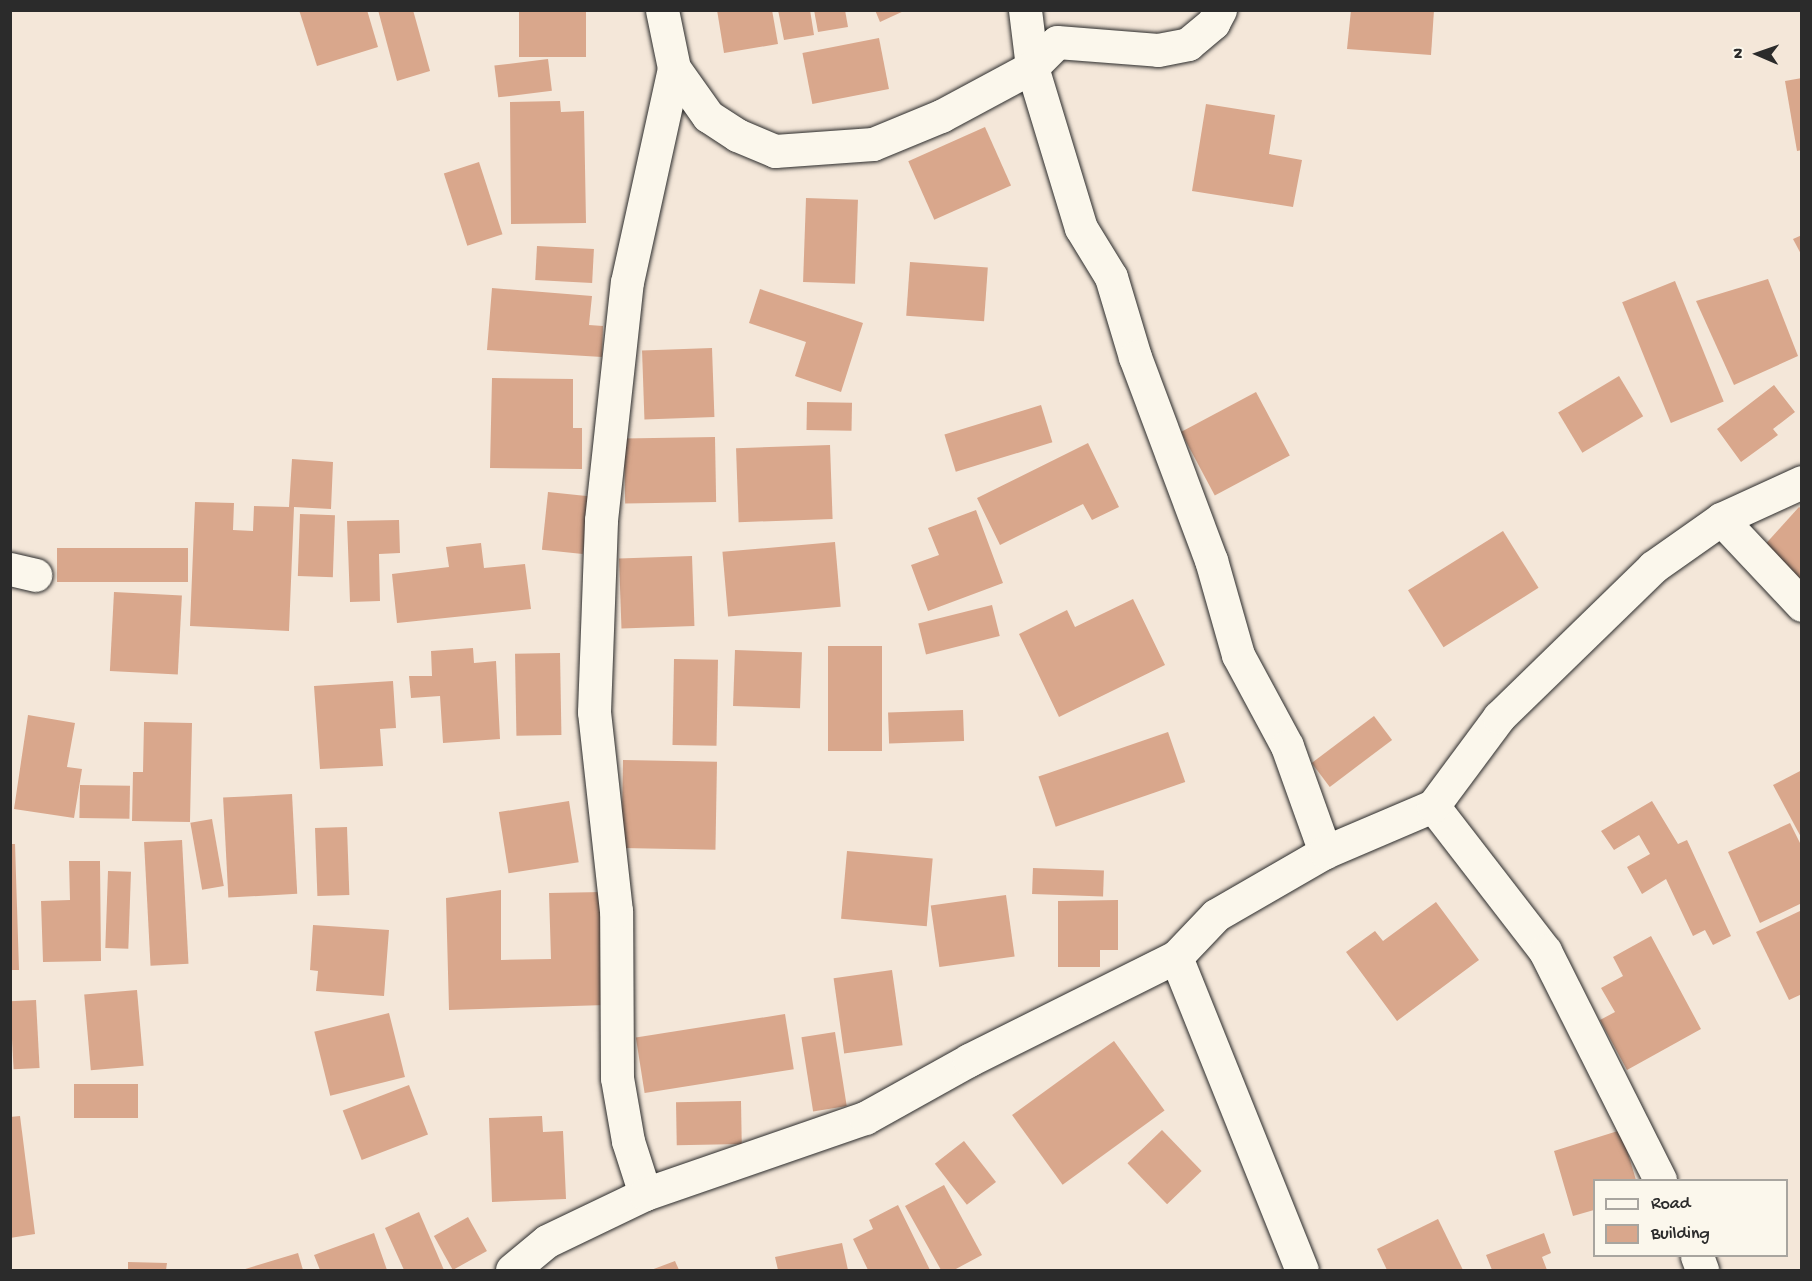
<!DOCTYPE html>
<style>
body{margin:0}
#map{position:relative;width:1812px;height:1281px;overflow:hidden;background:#f4e7d9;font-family:"Gochi Hand",sans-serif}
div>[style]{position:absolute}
.building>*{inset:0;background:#d9a78c;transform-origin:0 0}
.roads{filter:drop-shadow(0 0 2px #2b2b2b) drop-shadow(0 0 2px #2b2b2b)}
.minor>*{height:33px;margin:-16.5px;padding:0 16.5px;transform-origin:16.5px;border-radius:16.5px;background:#fbf7ec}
span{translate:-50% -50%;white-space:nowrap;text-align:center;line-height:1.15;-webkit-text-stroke:4.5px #fbf7ec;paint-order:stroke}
.frame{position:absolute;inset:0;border:12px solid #2b2b2b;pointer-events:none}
.legend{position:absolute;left:1593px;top:1179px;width:195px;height:78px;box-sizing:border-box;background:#fbf7ec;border:2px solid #a8a59f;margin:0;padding:8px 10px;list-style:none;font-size:18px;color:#2b2b2b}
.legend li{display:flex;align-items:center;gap:12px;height:30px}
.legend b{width:30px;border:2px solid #a8a59f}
.north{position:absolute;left:1728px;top:24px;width:60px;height:60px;-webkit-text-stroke:4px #fbf7ec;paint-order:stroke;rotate:272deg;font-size:16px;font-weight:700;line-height:24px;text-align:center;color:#2b2b2b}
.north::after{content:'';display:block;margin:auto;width:21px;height:27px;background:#2b2b2b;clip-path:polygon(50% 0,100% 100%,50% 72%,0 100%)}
</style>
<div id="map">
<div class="building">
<div style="clip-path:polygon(299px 10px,367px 10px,378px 47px,317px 66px)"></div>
<div style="clip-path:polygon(378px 10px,413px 10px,430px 71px,397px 81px)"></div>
<div style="left:519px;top:10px;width:67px;height:47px"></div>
<div style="clip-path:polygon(717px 10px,772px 10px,778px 44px,724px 53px)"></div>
<div style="clip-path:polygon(778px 10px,810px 10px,814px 35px,784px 40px)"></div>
<div style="clip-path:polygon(814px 10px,845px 10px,848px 27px,818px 32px)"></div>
<div style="clip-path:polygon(875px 10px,906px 10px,880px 22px)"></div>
<div style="clip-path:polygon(1351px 10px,1434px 10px,1431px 55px,1347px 49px)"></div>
<div style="left:879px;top:38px;width:52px;height:78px;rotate:79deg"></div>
<div style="left:548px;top:59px;width:32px;height:54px;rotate:83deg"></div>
<div style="clip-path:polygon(1802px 78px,1802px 150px,1797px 151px,1785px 81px)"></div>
<div style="clip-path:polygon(560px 101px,561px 112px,584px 111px,586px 223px,511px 224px,510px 102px)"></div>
<div style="clip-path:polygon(1206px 104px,1275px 115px,1269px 154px,1302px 160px,1293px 207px,1192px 191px)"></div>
<div style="left:985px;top:127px;width:64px;height:84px;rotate:66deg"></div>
<div style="left:479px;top:162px;width:76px;height:37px;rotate:72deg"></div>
<div style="left:806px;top:198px;width:52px;height:84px;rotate:2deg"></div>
<div style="clip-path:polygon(1802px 235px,1802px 256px,1793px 239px)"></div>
<div style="left:537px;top:246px;width:57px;height:34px;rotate:3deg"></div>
<div style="left:910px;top:262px;width:78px;height:54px;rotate:4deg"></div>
<div style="clip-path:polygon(1768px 279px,1798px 356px,1734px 385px,1696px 301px)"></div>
<div style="left:1675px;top:281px;width:130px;height:57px;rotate:68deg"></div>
<div style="clip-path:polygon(492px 288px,592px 296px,589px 325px,603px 326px,602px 357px,487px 350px)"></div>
<div style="clip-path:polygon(760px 289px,863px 323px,841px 392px,795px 376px,806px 342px,749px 323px)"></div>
<div style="left:712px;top:348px;width:69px;height:70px;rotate:88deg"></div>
<div style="left:1619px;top:376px;width:47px;height:71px;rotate:59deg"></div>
<div style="clip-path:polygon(492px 378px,573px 379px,573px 428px,582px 428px,582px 469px,490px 468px)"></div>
<div style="clip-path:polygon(1774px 385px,1795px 412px,1773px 429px,1778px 435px,1741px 462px,1717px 429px)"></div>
<div style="left:1256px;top:392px;width:72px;height:85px;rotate:62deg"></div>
<div style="left:807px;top:402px;width:45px;height:28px;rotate:1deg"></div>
<div style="left:1041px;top:405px;width:39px;height:101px;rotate:73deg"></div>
<div style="left:715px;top:437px;width:65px;height:91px;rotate:89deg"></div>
<div style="clip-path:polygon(1088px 443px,1119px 507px,1092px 520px,1083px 504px,1000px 545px,977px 498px)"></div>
<div style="left:830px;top:445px;width:74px;height:94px;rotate:88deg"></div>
<div style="clip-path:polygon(292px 459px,333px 462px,331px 509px,294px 507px,289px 631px,190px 626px,195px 502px,234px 503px,233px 530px,253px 531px,254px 506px,289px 507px)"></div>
<div style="left:548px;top:492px;width:41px;height:58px;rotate:6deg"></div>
<div style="clip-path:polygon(1799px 507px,1802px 509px,1802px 586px,1761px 549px)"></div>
<div style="clip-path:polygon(976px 510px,1003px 583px,928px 611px,911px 565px,939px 555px,928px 528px)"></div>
<div style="left:300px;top:514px;width:35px;height:62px;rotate:2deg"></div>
<div style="clip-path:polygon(399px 520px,400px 553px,379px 554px,380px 601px,350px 602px,347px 521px)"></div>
<div style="left:1503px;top:531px;width:67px;height:112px;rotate:58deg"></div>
<div style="left:835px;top:542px;width:65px;height:113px;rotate:85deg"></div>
<div style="clip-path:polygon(481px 543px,484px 568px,525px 564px,531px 609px,397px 623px,392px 574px,449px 567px,446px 547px)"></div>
<div style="left:188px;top:548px;width:34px;height:131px;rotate:90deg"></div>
<div style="left:692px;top:556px;width:70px;height:73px;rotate:88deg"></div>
<div style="left:114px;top:592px;width:68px;height:79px;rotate:3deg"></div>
<div style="clip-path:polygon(1133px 599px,1165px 665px,1059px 717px,1019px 634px,1067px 610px,1075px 627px)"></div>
<div style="left:992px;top:605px;width:32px;height:76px;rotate:76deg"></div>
<div style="left:828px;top:646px;width:54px;height:105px"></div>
<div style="clip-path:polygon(473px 648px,474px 663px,496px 661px,500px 739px,443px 743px,440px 696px,411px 698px,409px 676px,432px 676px,431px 651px)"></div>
<div style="left:735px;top:650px;width:67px;height:56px;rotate:2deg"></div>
<div style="left:560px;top:653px;width:82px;height:45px;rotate:89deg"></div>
<div style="left:674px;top:659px;width:44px;height:86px;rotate:1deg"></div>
<div style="clip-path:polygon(393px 681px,396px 728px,380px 729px,383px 766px,320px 769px,314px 686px)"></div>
<div style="left:963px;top:710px;width:31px;height:75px;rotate:88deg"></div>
<div style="clip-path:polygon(28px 715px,75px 723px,67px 767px,82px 769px,74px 818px,14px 809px)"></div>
<div style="left:1374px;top:716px;width:30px;height:78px;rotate:53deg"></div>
<div style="clip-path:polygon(144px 722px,192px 723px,190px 822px,132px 821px,133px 772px,143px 772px)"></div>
<div style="left:1168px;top:732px;width:53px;height:137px;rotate:71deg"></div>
<div style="left:623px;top:760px;width:94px;height:88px;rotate:1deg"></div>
<div style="clip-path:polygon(1802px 770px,1802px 839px,1773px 785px)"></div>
<div style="left:80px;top:785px;width:50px;height:33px;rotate:1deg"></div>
<div style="left:292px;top:794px;width:100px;height:69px;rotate:87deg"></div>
<div style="left:569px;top:801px;width:62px;height:71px;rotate:81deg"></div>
<div style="clip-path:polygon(1652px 801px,1678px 844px,1687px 840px,1731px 936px,1713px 945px,1705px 930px,1693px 936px,1666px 879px,1642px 894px,1627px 867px,1650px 854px,1639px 835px,1614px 850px,1601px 831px)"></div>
<div style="left:212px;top:819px;width:68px;height:22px;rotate:80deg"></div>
<div style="clip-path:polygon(1790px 823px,1802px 847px,1802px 903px,1760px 923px,1728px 852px)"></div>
<div style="left:347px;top:827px;width:68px;height:32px;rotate:88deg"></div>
<div style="left:182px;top:840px;width:124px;height:38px;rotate:87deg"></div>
<div style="clip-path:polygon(10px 844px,15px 844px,19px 970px,10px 970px)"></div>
<div style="left:847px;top:851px;width:86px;height:68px;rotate:5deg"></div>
<div style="clip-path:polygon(69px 861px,100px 861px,101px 961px,43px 962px,41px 901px,70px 900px)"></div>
<div style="left:1033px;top:868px;width:71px;height:26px;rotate:2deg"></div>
<div style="left:108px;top:871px;width:23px;height:77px;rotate:2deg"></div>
<div style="clip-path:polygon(501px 890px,501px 960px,551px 959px,549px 893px,603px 892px,606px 1005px,449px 1010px,446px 898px)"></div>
<div style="left:1006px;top:895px;width:62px;height:76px;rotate:82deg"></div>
<div style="clip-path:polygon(1118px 900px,1118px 950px,1100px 950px,1100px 967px,1058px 967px,1058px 901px)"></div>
<div style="clip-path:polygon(1436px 902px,1479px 960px,1397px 1021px,1346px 952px,1375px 931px,1383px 941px)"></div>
<div style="clip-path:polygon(1802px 910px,1802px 994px,1789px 1000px,1756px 932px)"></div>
<div style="clip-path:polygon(313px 925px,389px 930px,384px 996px,316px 991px,318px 971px,310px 970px)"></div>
<div style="clip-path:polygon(1651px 936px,1701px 1029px,1627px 1070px,1600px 1020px,1615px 1012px,1601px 988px,1623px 976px,1613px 957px)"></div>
<div style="left:892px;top:970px;width:76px;height:59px;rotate:82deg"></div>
<div style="left:137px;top:990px;width:76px;height:53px;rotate:85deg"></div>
<div style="left:36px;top:1000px;width:68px;height:26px;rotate:87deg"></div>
<div style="left:389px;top:1013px;width:66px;height:77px;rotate:76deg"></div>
<div style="left:785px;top:1014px;width:56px;height:151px;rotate:81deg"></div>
<div style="left:835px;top:1032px;width:75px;height:34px;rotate:81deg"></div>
<div style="left:1114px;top:1041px;width:86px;height:126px;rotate:54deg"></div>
<div style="left:74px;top:1084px;width:64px;height:34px"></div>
<div style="left:409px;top:1085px;width:53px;height:71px;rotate:69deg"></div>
<div style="left:741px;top:1101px;width:43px;height:65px;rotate:89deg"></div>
<div style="clip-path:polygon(20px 1116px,35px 1234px,10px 1238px,10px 1117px)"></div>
<div style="clip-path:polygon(542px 1116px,543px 1132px,563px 1131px,566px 1199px,492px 1202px,489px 1118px)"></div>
<div style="left:1162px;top:1130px;width:57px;height:48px;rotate:46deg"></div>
<div style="clip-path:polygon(1621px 1130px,1636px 1180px,1594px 1180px,1594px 1210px,1573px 1216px,1554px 1151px)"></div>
<div style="left:964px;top:1141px;width:52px;height:37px;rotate:52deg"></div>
<div style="clip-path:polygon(944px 1185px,982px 1255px,954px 1270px,941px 1270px,905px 1206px)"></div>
<div style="clip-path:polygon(898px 1205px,930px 1270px,868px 1270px,853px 1239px,873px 1229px,869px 1220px)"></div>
<div style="clip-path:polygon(419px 1212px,444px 1270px,404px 1270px,385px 1228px)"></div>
<div style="left:468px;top:1217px;width:39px;height:39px;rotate:61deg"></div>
<div style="clip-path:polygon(1438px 1219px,1463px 1270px,1387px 1270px,1377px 1249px)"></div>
<div style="clip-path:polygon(374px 1233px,387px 1270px,320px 1270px,314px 1255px)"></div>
<div style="clip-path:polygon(1544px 1233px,1551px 1253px,1542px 1257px,1547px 1270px,1492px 1270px,1486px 1255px)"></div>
<div style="clip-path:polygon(842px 1243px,848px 1270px,778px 1270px,775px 1257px)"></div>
<div style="clip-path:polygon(298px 1253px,303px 1270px,242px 1270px)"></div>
<div style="clip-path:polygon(675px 1261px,679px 1270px,651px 1270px)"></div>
<div style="clip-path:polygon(128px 1262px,167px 1263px,166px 1270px,128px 1270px)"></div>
</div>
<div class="roads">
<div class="minor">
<div style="left:1025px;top:10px;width:57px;rotate:83deg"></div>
<div style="left:1032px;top:67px;width:35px;rotate:-45deg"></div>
<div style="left:1057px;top:42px;width:101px;rotate:4.5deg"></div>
<div style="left:1158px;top:50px;width:31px;rotate:-11deg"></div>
<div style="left:1188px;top:44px;width:33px;rotate:-40deg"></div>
<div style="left:1213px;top:23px;width:15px;rotate:-62deg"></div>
<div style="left:674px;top:68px;width:59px;rotate:54.7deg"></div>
<div style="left:708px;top:116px;width:35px;rotate:33deg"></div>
<div style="left:737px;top:135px;width:41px;rotate:22.8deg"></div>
<div style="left:775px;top:151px;width:98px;rotate:-4.1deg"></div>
<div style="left:873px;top:144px;width:74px;rotate:-22.4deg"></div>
<div style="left:941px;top:116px;width:103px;rotate:-28.3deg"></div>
<div style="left:1032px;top:67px;width:168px;rotate:73.1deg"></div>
<div style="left:1081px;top:228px;width:57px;rotate:58.5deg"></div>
<div style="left:1111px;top:277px;width:84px;rotate:73.3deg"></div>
<div style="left:1135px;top:357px;width:217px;rotate:69.5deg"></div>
<div style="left:1211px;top:560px;width:99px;rotate:74.1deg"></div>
<div style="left:1238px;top:655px;width:103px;rotate:61.7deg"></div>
<div style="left:1287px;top:746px;width:113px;rotate:70.3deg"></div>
<div style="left:1721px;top:519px;width:118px;rotate:46.7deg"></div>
<div style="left:10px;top:569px;width:26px;rotate:13deg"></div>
<div style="left:1433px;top:806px;width:183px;rotate:52.3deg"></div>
<div style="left:1545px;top:951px;width:256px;rotate:63.3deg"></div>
<div style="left:1176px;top:957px;width:337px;rotate:68.1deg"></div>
<div style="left:645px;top:1194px;width:56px;rotate:-107.8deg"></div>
<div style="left:628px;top:1141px;width:64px;rotate:-99.9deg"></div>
<div style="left:617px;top:1078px;width:167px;rotate:-90.3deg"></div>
<div style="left:616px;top:911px;width:200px;rotate:-96.3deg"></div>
<div style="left:594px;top:712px;width:192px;rotate:-87.9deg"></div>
<div style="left:601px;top:520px;width:239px;rotate:-83.8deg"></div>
<div style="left:627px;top:282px;width:219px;rotate:-77.6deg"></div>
<div style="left:674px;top:68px;width:59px;rotate:-101.7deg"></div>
<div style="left:1697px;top:1256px;width:15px;rotate:70deg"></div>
<div style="left:512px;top:1270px;width:45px;rotate:-39.6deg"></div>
<div style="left:547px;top:1241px;width:109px;rotate:-25.6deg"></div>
<div style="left:645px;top:1194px;width:233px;rotate:-19.1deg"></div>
<div style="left:865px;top:1118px;width:119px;rotate:-29.1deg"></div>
<div style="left:969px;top:1060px;width:231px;rotate:-26.5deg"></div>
<div style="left:1176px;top:957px;width:58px;rotate:-46.4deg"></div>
<div style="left:1216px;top:915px;width:126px;rotate:-30deg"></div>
<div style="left:1325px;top:852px;width:117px;rotate:-23.1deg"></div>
<div style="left:1433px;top:806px;width:111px;rotate:-53.4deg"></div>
<div style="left:1499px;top:717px;width:215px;rotate:-44.2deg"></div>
<div style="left:1653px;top:567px;width:83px;rotate:-35.2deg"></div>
<div style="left:1721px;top:519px;width:89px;rotate:-24.6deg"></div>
</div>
</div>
<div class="frame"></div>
<ul class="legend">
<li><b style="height:8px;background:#fbf7ec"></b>Road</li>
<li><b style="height:16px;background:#d9a78c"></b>Building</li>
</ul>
<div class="north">N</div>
</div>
